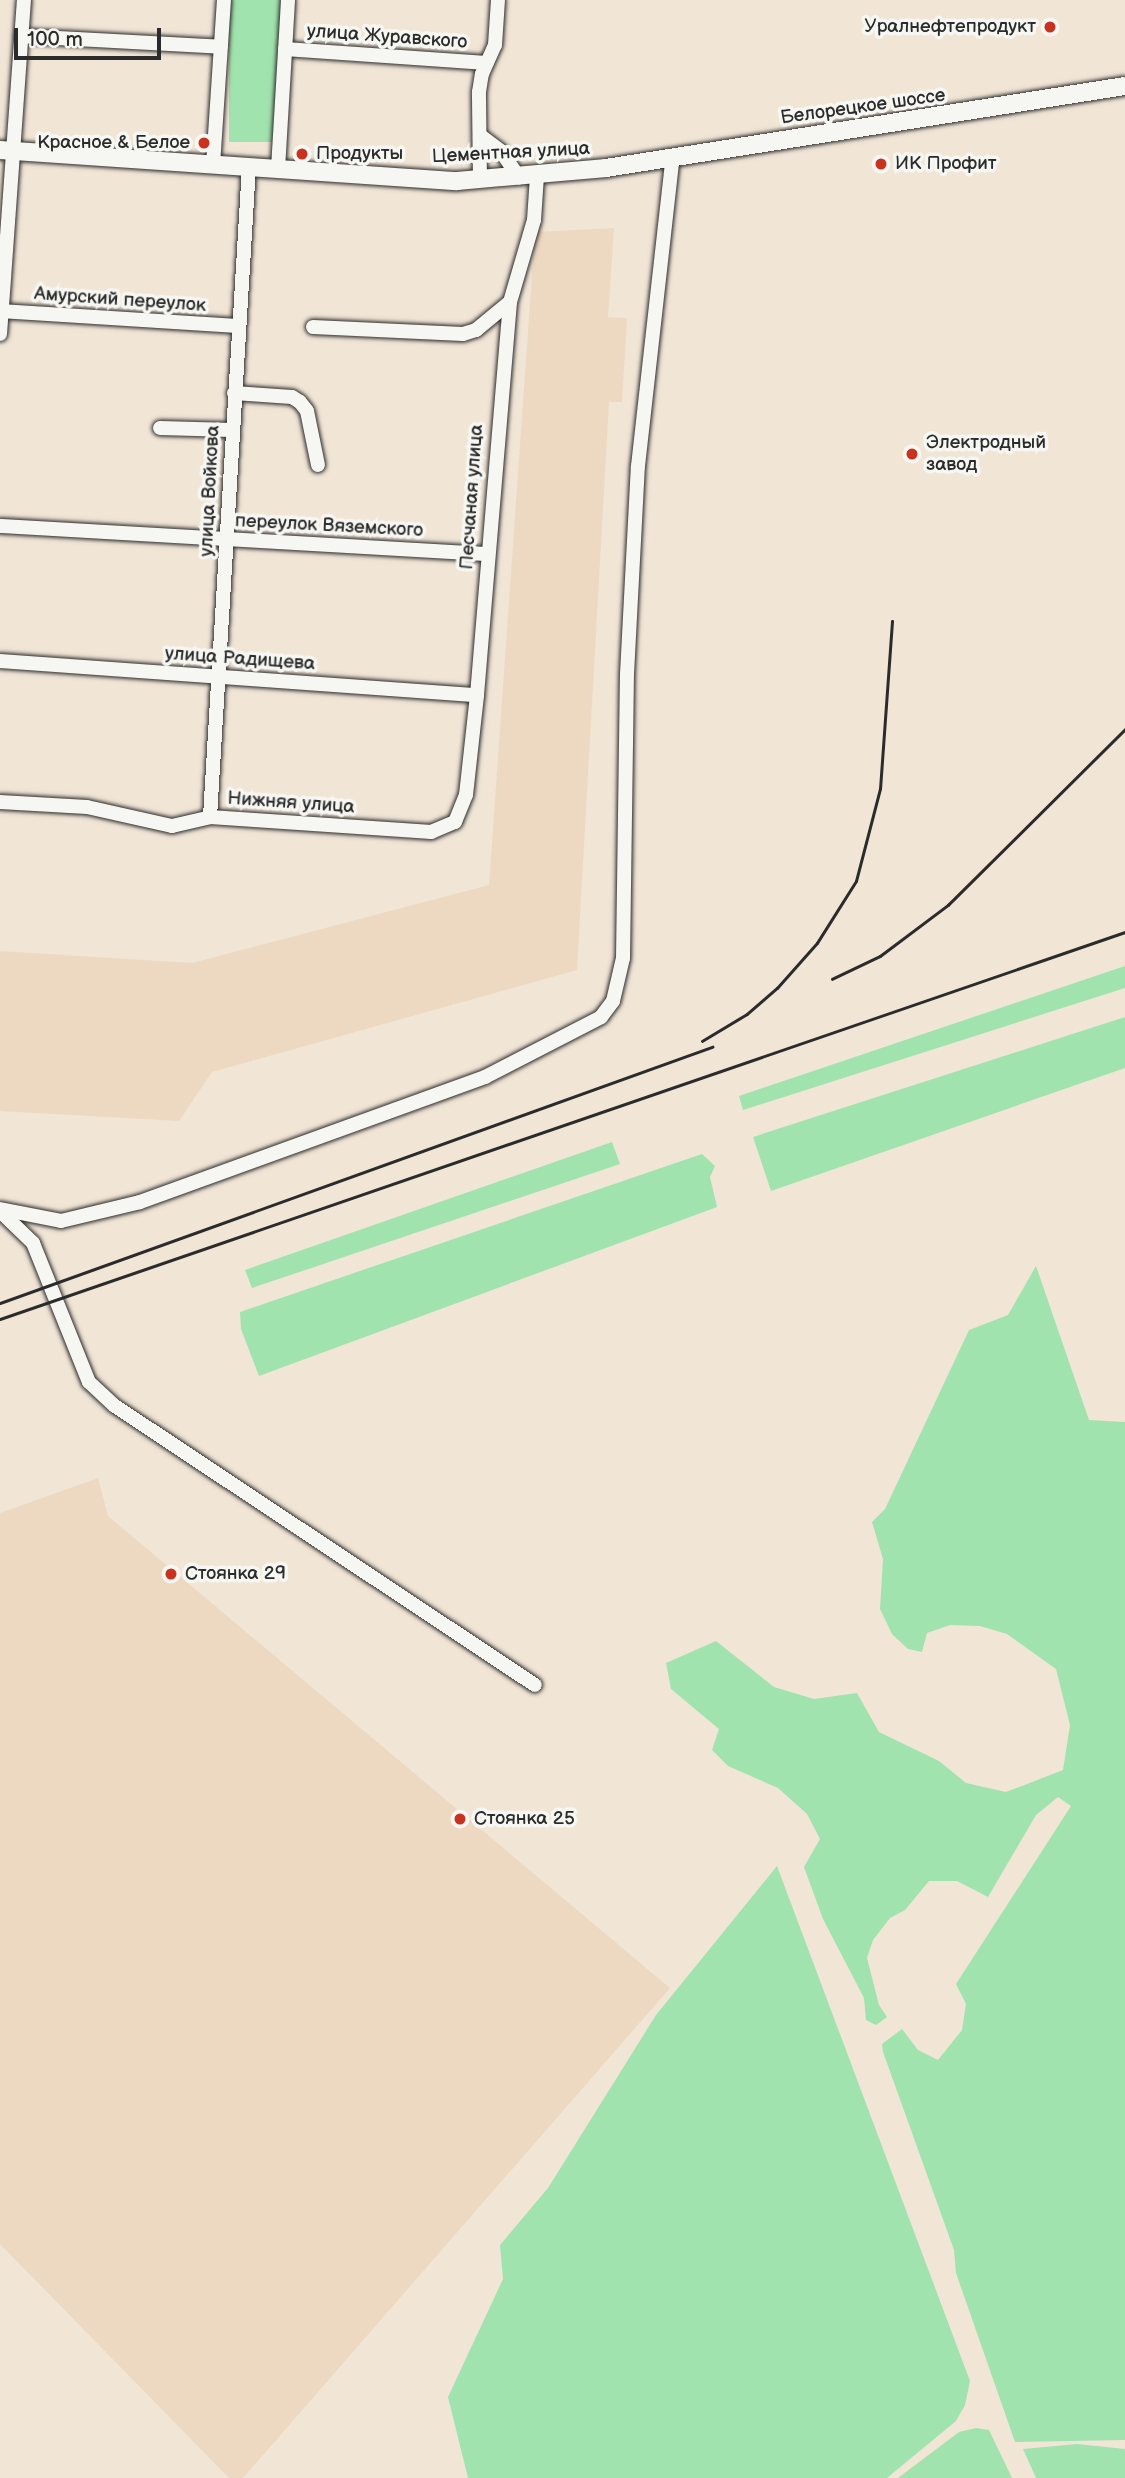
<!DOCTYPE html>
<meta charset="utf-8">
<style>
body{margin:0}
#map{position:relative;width:1125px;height:2478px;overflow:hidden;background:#f1e5d6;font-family:"Balsamiq Sans",sans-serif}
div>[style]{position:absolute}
.built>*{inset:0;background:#edd9c2}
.green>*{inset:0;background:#a1e3ae;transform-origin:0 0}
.roads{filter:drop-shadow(0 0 2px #2b2b2b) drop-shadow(0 0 2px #2b2b2b)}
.minor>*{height:14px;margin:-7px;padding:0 7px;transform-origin:7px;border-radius:7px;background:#f6f6f2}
.major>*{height:18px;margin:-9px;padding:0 9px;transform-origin:9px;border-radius:9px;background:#f6f6f2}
.rail>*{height:2.5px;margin:-1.25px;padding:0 1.25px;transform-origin:1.25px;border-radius:1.25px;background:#2b2b2b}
.dots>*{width:19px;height:19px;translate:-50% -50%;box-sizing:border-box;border:4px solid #f6f6f2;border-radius:50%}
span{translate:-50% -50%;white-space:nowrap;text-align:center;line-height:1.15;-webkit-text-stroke:7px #f6f6f2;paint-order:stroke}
.poi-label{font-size:19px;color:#2b2b2b}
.right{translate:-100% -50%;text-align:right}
.left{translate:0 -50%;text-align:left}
.street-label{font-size:19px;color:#2b2b2b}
.scale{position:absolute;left:14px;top:28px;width:147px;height:32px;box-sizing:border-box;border:4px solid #2b2b2b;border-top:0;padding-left:9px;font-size:21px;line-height:24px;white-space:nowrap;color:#2b2b2b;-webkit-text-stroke:5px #f6f6f2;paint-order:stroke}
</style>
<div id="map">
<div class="built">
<div style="clip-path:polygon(614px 228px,608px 317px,627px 318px,622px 402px,609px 402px,577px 970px,212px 1072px,179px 1121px,0 1111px,0 951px,192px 963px,489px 885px,535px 232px)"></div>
<div style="clip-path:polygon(98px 1478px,108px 1516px,670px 1988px,243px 2478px,229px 2478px,0 2244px,0 1513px)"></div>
</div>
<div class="green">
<div style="left:229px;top:0;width:51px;height:142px"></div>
<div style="clip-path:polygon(1125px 966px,1125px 988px,743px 1110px,739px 1096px)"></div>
<div style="clip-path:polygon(1125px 1017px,1125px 1068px,771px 1191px,753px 1137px)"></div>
<div style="clip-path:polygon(612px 1142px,620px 1164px,252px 1288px,245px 1270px)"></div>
<div style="clip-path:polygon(702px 1154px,715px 1166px,710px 1177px,717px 1207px,259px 1376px,241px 1329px,240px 1312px)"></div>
<div style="clip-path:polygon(1036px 1266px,1089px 1420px,1125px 1422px,1125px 2440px,1015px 2442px,956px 2273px,954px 2250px,883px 2052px,882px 2044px,902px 2029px,918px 2050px,938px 2060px,962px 2030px,966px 2004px,956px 1984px,1071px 1806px,1058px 1797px,1036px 1815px,988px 1897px,957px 1881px,929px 1881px,905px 1910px,890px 1918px,873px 1940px,867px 1958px,879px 2005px,887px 2017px,876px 2025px,866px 2020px,864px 1998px,823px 1919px,804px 1867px,820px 1839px,807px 1814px,778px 1788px,728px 1766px,712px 1750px,719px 1729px,671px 1689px,666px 1663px,716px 1641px,774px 1687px,814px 1699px,857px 1693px,879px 1732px,939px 1761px,966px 1783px,1006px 1792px,1063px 1770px,1070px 1725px,1056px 1669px,1007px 1634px,980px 1626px,950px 1625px,927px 1633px,922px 1652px,908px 1649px,892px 1634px,880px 1609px,883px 1559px,872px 1522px,885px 1509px,969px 1330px,1008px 1315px)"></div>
<div style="clip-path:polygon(777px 1866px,970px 2381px,965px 2405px,956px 2421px,887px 2478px,468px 2478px,448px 2397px,503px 2279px,500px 2245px,548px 2188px,656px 2015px)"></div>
<div style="clip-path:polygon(976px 2428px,989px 2430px,1012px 2478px,898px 2478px,959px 2432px)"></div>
<div style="clip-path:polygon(1077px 2444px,1125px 2449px,1125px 2478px,1036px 2478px,1023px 2449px)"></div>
</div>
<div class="roads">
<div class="minor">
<div style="left:21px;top:36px;width:200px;rotate:3.1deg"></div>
<div style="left:285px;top:49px;width:202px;rotate:4deg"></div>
<div style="left:481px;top:136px;width:25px;rotate:37deg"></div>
<div style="left:501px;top:151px;width:32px;rotate:56deg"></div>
<div style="left:213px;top:165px;width:165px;rotate:-86.2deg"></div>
<div style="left:278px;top:169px;width:169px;rotate:-86.6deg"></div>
<div style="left:480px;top:180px;width:88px;rotate:-90.7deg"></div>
<div style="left:479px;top:92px;width:18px;rotate:-81deg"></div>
<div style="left:482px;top:74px;width:32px;rotate:-66deg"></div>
<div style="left:495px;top:45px;width:45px;rotate:-86.2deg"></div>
<div style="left:0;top:311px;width:238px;rotate:3.6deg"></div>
<div style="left:313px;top:327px;width:150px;rotate:2.7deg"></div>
<div style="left:463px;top:334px;width:14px;rotate:-17deg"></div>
<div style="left:476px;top:330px;width:44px;rotate:-39.5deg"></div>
<div style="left:0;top:334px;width:335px;rotate:-85.9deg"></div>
<div style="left:234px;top:393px;width:58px;rotate:3.9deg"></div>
<div style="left:292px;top:397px;width:9px;rotate:32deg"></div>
<div style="left:300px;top:402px;width:11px;rotate:52deg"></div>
<div style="left:307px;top:411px;width:55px;rotate:78.5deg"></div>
<div style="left:160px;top:428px;width:72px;rotate:1.6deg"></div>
<div style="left:0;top:526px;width:488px;rotate:3.3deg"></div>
<div style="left:0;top:661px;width:478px;rotate:4.1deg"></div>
<div style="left:0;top:802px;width:87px;rotate:3.3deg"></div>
<div style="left:87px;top:807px;width:87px;rotate:12.6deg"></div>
<div style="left:172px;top:826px;width:39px;rotate:-13deg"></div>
<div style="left:210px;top:817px;width:222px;rotate:3.9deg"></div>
<div style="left:431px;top:832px;width:26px;rotate:-23deg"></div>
<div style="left:455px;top:822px;width:29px;rotate:-68deg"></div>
<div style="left:466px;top:795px;width:101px;rotate:-83.7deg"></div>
<div style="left:477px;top:695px;width:394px;rotate:-85.2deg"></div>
<div style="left:510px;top:302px;width:85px;rotate:-73.7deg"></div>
<div style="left:534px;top:220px;width:44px;rotate:-86.1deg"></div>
<div style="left:210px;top:817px;width:651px;rotate:-86.57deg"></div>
<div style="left:0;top:1209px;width:62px;rotate:11.1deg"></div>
<div style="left:61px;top:1221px;width:81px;rotate:-13.5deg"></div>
<div style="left:140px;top:1202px;width:367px;rotate:-19.9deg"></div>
<div style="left:485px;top:1077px;width:131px;rotate:-27.3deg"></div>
<div style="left:601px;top:1017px;width:20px;rotate:-53deg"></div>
<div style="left:613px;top:1001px;width:44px;rotate:-76.9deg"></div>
<div style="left:623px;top:958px;width:284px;rotate:-89.2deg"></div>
<div style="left:627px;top:674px;width:208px;rotate:-87deg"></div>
<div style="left:638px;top:466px;width:312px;rotate:-83.6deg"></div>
<div style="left:1px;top:1212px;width:45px;rotate:44.1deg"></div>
<div style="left:33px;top:1243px;width:150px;rotate:68.1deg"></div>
<div style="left:89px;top:1382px;width:35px;rotate:43deg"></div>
<div style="left:115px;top:1406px;width:504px;rotate:33.6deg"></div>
</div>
<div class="major">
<div style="left:0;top:150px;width:458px;rotate:3.9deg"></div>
<div style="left:457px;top:181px;width:150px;rotate:-5deg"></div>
<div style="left:606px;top:168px;width:525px;rotate:-8.98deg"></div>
</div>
</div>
<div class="rail">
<div style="left:832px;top:979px;width:53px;rotate:-25.6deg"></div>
<div style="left:880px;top:956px;width:85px;rotate:-36.9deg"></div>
<div style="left:948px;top:905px;width:250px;rotate:-44.8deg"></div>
<div style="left:702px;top:1041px;width:52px;rotate:-31deg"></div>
<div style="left:747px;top:1014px;width:40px;rotate:-41deg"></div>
<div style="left:777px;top:988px;width:60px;rotate:-48.4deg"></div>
<div style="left:817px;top:943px;width:73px;rotate:-57.8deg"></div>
<div style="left:856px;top:881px;width:95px;rotate:-75.4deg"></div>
<div style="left:880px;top:789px;width:168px;rotate:-85.9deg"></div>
<div style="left:0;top:1303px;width:757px;rotate:-19.78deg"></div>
<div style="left:0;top:1319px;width:1190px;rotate:-18.98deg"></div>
</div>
<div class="dots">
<div style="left:1050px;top:27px;background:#c8321e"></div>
<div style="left:204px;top:143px;background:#c8321e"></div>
<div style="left:302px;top:154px;background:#c8321e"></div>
<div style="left:881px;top:164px;background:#c8321e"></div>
<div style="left:912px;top:454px;background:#c8321e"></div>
<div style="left:171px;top:1574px;background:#c8321e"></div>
<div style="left:460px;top:1819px;background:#c8321e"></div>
</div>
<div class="poi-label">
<span class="right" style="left:1036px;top:27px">Уралнефтепродукт</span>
<span class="right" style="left:190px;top:143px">Красное &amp; Белое</span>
<span class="left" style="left:316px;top:154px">Продукты</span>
<span class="left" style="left:895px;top:164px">ИК Профит</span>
<span class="left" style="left:926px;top:454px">Электродный<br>завод</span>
<span class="left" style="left:185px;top:1574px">Стоянка 29</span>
<span class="left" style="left:474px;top:1819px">Стоянка 25</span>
</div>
<div class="street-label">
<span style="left:387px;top:37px;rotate:4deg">улица Журавского</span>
<span style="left:863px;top:107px;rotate:-8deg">Белорецкое шоссе</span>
<span style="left:511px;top:153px;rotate:-3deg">Цементная улица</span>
<span style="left:120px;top:300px;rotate:4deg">Амурский переулок</span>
<span style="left:210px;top:491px;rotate:-87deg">улица Войкова</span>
<span style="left:472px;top:497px;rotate:-86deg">Песчаная улица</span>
<span style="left:329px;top:526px;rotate:3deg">переулок Вяземского</span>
<span style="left:240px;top:659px;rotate:4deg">улица Радищева</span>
<span style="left:291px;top:803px;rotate:4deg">Нижняя улица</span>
</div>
<div class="scale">100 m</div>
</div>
